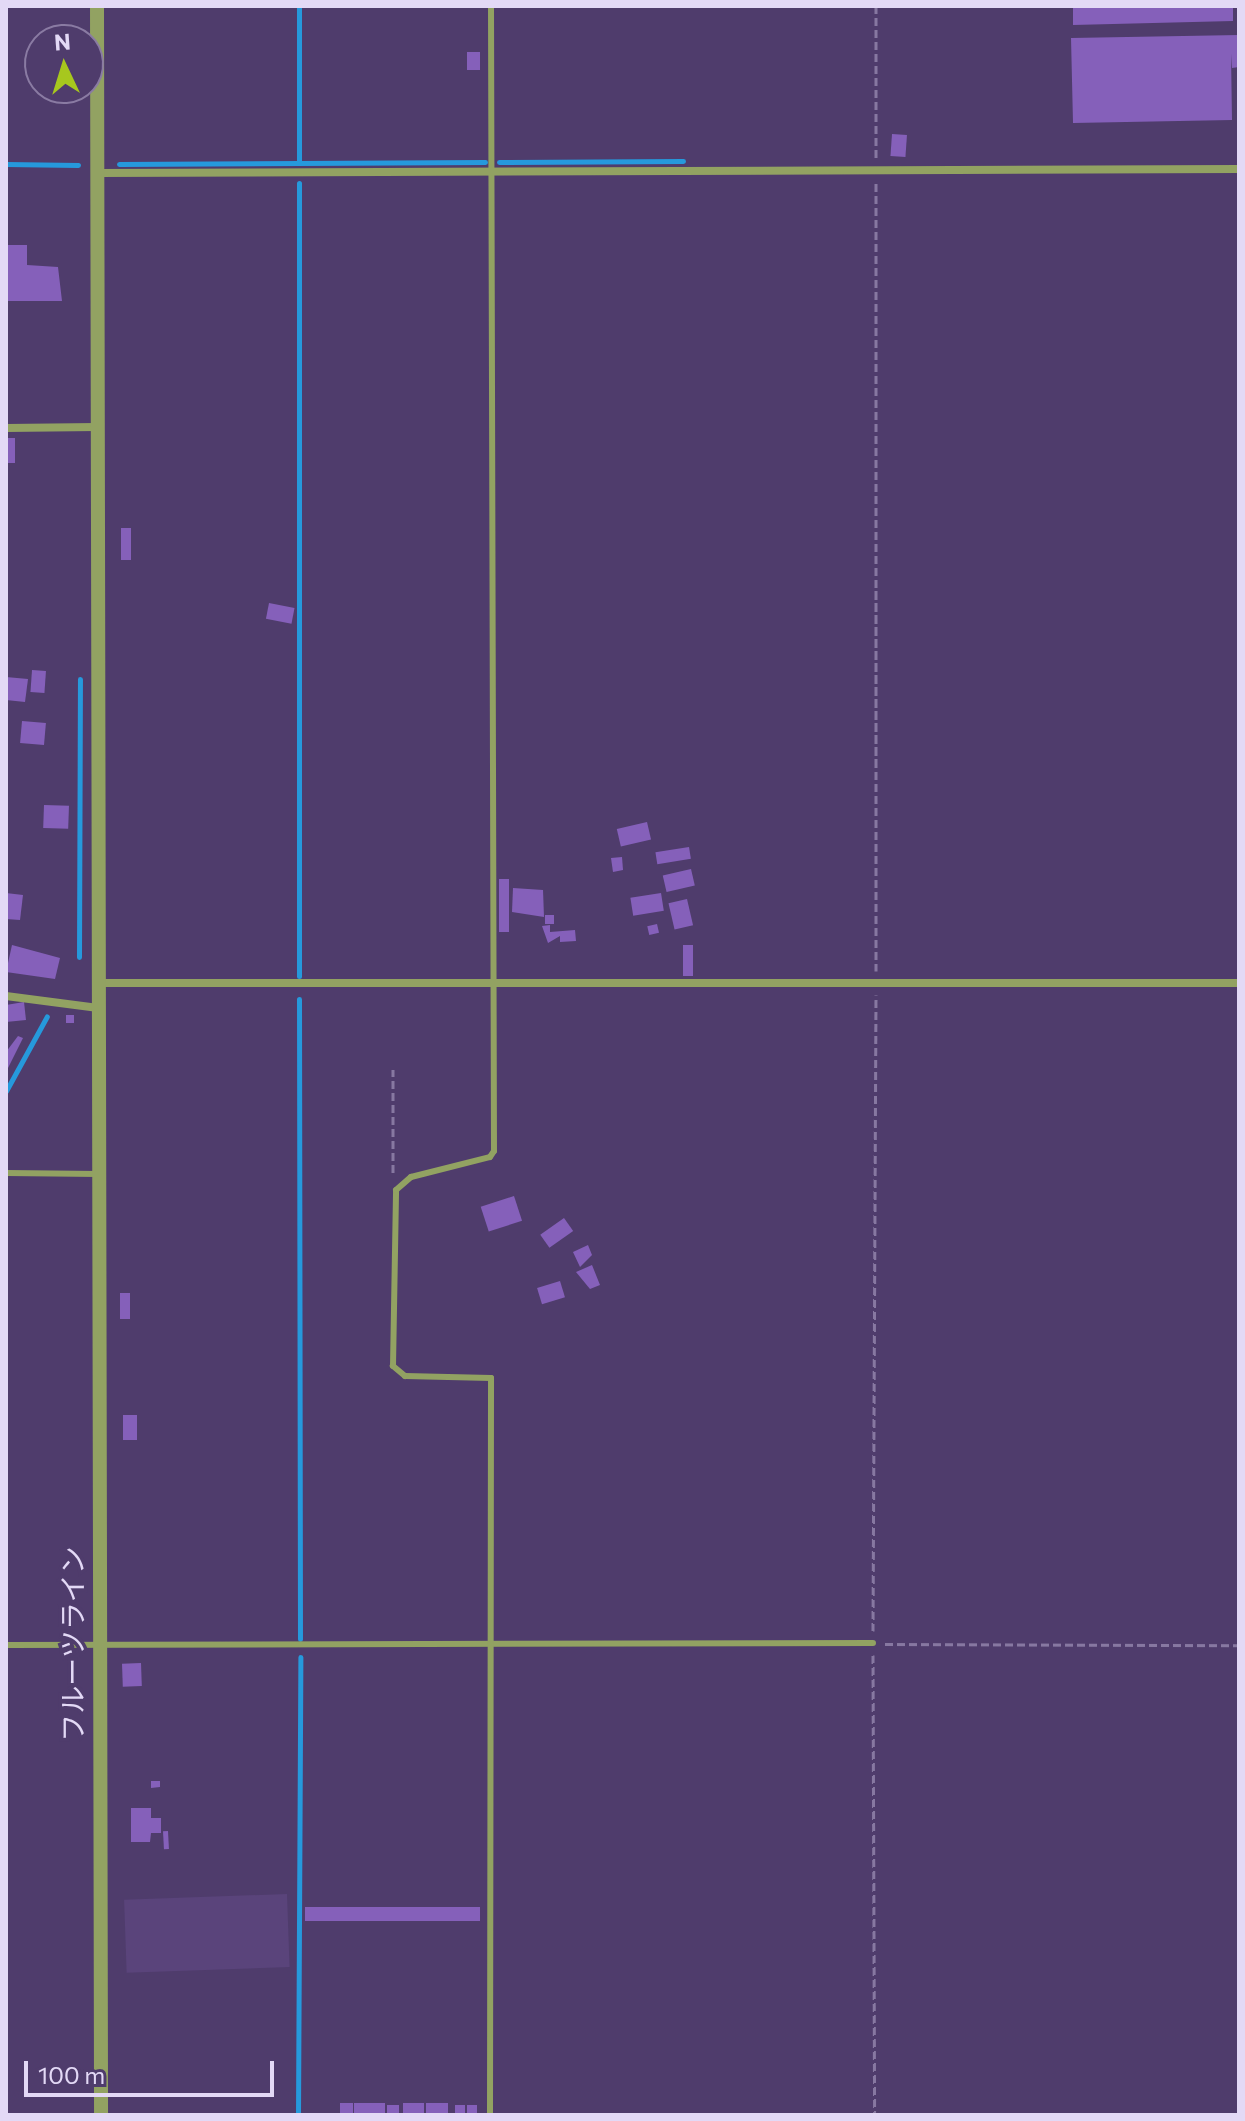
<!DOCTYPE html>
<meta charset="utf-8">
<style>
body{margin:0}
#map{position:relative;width:1245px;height:2121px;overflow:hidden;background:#4f3c6c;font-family:Commissioner,"Noto Sans JP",sans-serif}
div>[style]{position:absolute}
.built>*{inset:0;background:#5a447b;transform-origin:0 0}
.stream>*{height:5px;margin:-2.5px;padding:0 2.5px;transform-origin:2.5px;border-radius:2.5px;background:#2699dc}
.building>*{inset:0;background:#8560ba;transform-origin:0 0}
.path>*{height:3px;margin-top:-1.5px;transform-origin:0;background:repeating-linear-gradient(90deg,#8778a1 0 8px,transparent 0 12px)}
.service>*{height:6px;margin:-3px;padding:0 3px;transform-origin:3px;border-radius:3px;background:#92a262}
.minor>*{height:8px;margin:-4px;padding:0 4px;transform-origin:4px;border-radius:4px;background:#92a262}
.tertiary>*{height:14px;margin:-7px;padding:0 7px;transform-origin:7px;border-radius:7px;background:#92a262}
span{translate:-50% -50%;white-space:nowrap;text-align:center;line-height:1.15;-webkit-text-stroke:7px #4f3c6c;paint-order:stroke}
.street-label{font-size:28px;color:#e3d9f6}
.frame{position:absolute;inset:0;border:8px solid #e3d9f6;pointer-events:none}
.north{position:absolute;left:24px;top:24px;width:80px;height:80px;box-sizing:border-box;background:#4f3c6c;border:2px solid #8a7ba3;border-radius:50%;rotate:356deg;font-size:22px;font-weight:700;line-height:32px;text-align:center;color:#e3d9f6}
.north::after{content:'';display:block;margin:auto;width:28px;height:36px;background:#a7c71e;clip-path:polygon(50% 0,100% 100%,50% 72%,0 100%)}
.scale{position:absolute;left:24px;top:2061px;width:250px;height:36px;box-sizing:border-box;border:4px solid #e3d9f6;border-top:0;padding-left:10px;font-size:24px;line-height:28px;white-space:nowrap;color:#e3d9f6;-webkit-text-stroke:6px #4f3c6c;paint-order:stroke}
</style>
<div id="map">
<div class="built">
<div style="left:287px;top:1894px;width:73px;height:163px;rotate:88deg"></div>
</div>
<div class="stream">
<div style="left:499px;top:162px;width:184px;rotate:-0.3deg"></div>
<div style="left:299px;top:163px;width:157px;rotate:-90deg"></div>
<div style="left:6px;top:164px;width:72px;rotate:0.8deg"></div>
<div style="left:119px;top:164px;width:366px;rotate:-0.3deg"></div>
<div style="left:299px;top:183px;width:793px;rotate:90deg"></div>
<div style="left:79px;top:957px;width:278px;rotate:-89.8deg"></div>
<div style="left:299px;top:999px;width:640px;rotate:89.91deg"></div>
<div style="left:6px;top:1091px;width:85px;rotate:-61.3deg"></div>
<div style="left:298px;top:2115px;width:458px;rotate:-89.7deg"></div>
</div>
<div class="building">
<div style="clip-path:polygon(1073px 6px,1233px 6px,1233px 21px,1073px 25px)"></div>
<div style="clip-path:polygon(1239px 35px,1239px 67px,1232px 68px,1231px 54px,1232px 120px,1073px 123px,1071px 38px)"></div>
<div style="left:467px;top:52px;width:13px;height:18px"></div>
<div style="left:892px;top:134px;width:15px;height:22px;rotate:4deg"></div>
<div style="clip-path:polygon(6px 245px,27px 245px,27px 265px,58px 267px,62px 301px,6px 301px)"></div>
<div style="left:6px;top:438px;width:9px;height:25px"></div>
<div style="left:121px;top:528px;width:10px;height:32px"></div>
<div style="left:269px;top:603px;width:26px;height:16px;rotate:11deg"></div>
<div style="left:32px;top:670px;width:14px;height:22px;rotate:4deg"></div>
<div style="clip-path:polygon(6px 677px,28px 679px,25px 702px,6px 700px)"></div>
<div style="left:22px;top:721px;width:24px;height:22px;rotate:5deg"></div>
<div style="left:44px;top:805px;width:25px;height:23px;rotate:2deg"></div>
<div style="left:647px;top:822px;width:18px;height:31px;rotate:77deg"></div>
<div style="left:689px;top:847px;width:12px;height:34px;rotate:81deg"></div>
<div style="clip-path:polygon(622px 857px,623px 870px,613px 872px,611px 858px)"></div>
<div style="left:691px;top:869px;width:17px;height:29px;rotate:77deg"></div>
<div style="left:499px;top:879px;width:10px;height:53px"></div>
<div style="clip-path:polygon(513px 888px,543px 890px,544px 917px,512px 912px)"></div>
<div style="clip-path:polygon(6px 893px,23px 895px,20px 920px,6px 919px)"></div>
<div style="left:661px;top:893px;width:18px;height:31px;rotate:81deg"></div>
<div style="left:687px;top:899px;width:27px;height:19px;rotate:77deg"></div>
<div style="left:545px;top:915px;width:9px;height:9px"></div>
<div style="left:657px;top:924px;width:9px;height:10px;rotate:77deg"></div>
<div style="clip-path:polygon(550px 925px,550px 932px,575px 930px,576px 941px,560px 942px,560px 936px,548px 943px,542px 926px)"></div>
<div style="clip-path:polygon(12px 945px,60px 958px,55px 979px,6px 972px)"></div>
<div style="left:683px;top:945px;width:10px;height:31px"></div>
<div style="clip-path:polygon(24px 1002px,26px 1020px,6px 1022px,6px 1005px)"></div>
<div style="left:66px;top:1015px;width:8px;height:8px"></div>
<div style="clip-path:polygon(18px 1036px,23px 1038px,6px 1072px,6px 1052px)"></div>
<div style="left:514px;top:1196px;width:26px;height:35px;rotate:72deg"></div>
<div style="left:564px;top:1218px;width:16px;height:29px;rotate:55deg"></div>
<div style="clip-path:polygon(588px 1245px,592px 1255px,580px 1267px,573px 1252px)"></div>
<div style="clip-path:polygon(592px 1265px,600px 1285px,590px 1289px,576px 1272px)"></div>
<div style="left:560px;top:1281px;width:17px;height:24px;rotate:73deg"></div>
<div style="left:120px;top:1293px;width:10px;height:26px"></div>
<div style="left:123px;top:1415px;width:14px;height:25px"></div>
<div style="left:141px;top:1663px;width:23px;height:19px;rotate:88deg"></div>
<div style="clip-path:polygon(151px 1781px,160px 1781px,160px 1787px,151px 1788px)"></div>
<div style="clip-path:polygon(131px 1808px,151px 1808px,151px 1818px,161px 1818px,161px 1833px,151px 1833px,150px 1842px,131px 1842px)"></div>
<div style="left:168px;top:1831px;width:18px;height:5px;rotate:87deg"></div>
<div style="left:480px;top:1907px;width:14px;height:175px;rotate:90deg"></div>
<div style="left:340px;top:2103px;width:13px;height:12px"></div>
<div style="left:354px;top:2103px;width:31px;height:12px"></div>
<div style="left:403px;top:2103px;width:21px;height:12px"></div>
<div style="left:426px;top:2103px;width:22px;height:12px"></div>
<div style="left:387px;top:2105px;width:12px;height:10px"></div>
<div style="left:455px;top:2105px;width:10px;height:10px"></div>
<div style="left:467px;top:2105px;width:10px;height:10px"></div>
</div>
<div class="path">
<div style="left:876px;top:6px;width:153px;rotate:90deg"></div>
<div style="left:876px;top:971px;width:788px;rotate:-90deg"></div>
<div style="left:393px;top:1069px;width:107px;rotate:90deg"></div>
<div style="left:873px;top:1631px;width:636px;rotate:-89.73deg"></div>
<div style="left:885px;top:1644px;width:354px;rotate:0.2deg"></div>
<div style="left:873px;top:1655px;width:460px;rotate:89.8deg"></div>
</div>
<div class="service">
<div style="left:6px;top:1173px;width:93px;rotate:0.6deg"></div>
<div style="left:6px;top:1645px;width:867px;rotate:-0.13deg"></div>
<div style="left:490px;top:2115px;width:737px;rotate:-89.92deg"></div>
<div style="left:491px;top:1378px;width:86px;rotate:-178.7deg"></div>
<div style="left:405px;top:1376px;width:16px;rotate:-140deg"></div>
<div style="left:393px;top:1366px;width:176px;rotate:-89deg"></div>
<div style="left:396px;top:1190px;width:20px;rotate:-41deg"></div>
<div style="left:411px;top:1177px;width:81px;rotate:-14.2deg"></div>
<div style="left:490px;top:1157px;width:7px;rotate:-56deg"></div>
<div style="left:494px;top:1151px;width:1145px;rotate:-90.15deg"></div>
</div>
<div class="minor">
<div style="left:97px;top:173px;width:1142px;rotate:-0.2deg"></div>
<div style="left:6px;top:428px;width:91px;rotate:-0.6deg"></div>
<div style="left:98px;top:983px;width:1141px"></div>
<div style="left:6px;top:996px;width:93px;rotate:7.4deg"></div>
</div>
<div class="tertiary">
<div style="left:97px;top:6px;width:2109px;rotate:89.89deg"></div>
</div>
<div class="street-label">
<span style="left:72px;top:1644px;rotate:-90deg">フルーツライン</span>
</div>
<div class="frame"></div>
<div class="north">N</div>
<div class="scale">100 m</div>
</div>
